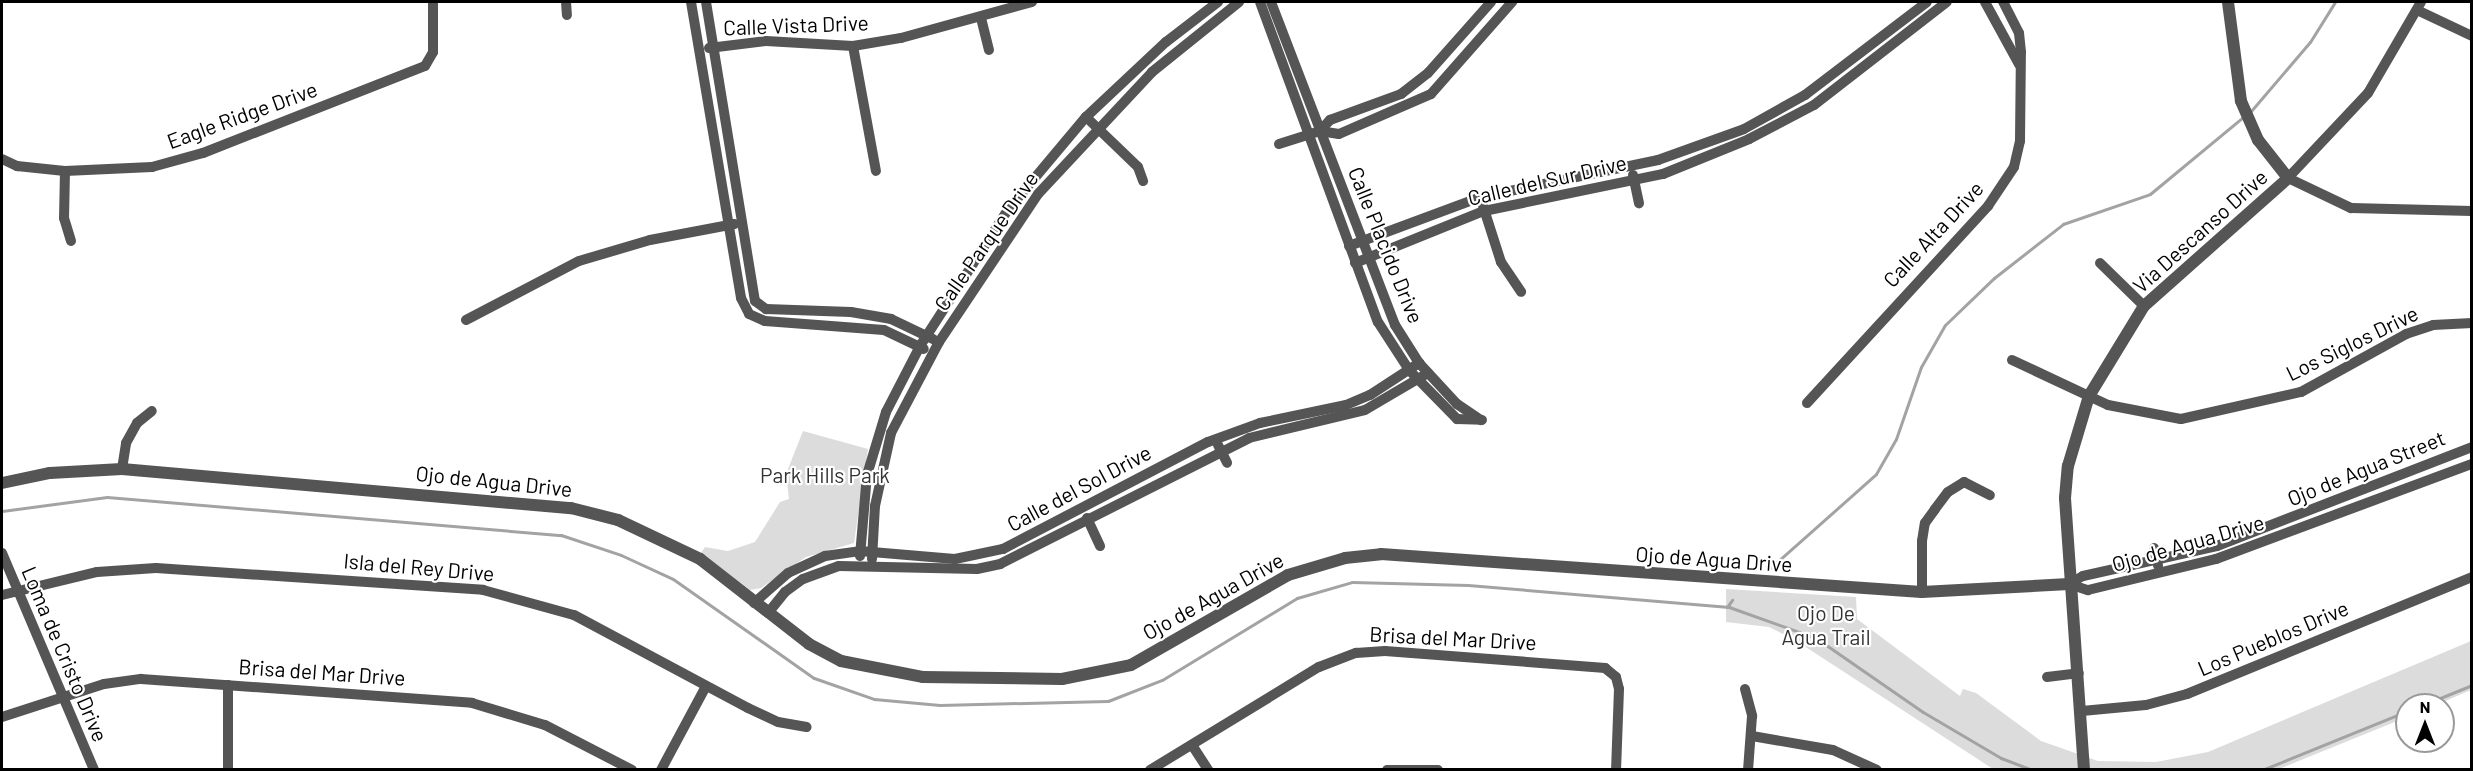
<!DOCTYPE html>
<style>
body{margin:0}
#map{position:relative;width:2473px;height:771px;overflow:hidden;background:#fff;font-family:Barlow,sans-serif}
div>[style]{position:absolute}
.green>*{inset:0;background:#dcdcdc}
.stream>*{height:3px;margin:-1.5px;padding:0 1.5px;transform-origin:1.5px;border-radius:1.5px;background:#a3a3a3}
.minor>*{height:10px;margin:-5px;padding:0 5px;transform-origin:5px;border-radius:5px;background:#555}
.tertiary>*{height:12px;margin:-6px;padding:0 6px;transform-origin:6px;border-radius:6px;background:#555}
span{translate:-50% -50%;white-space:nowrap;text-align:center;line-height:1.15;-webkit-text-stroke:4.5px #fff;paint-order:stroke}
.street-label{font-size:21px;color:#000}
.park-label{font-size:21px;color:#333}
.frame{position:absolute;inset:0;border:3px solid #000;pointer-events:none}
.north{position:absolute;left:2395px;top:693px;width:60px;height:60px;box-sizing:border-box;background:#fff;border:2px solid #999;border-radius:50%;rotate:0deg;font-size:16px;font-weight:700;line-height:24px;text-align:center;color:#000}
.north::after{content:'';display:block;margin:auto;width:21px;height:27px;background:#000;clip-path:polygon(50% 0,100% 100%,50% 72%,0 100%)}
</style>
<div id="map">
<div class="green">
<div style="clip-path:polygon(803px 431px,868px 449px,854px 543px,806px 557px,761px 588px,750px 590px,701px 553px,705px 547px,728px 551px,755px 542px,780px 502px,789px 499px,786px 474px)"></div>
<div style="clip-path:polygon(1726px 589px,1856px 597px,1857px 619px,1960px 696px,1963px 689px,1976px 693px,2041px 741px,2098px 761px,2156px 762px,2208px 752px,2471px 641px,2471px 690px,2436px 705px,2407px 705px,2407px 717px,2279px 769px,1993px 769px,1795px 640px,1769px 627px,1726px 622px)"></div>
</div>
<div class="stream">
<div style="left:2251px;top:111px;width:91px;rotate:-49.5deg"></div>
<div style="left:2310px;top:42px;width:47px;rotate:-58deg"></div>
<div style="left:2px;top:511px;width:106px;rotate:-7.6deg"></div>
<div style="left:107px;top:497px;width:456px;rotate:4.8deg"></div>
<div style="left:561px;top:535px;width:63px;rotate:18.4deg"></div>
<div style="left:621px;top:555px;width:57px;rotate:24.8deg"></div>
<div style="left:673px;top:579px;width:172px;rotate:35.1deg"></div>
<div style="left:814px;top:678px;width:64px;rotate:19.3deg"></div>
<div style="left:874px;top:699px;width:66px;rotate:5.2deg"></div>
<div style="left:940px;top:705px;width:168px;rotate:-1.4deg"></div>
<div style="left:1108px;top:701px;width:58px;rotate:-21.3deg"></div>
<div style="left:1162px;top:680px;width:158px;rotate:-31.3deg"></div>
<div style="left:1297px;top:598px;width:57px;rotate:-16.2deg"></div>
<div style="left:1352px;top:582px;width:116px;rotate:1.5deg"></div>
<div style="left:1468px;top:585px;width:262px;rotate:4.8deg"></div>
<div style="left:1729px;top:607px;width:92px;rotate:19.6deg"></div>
<div style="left:1816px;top:638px;width:130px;rotate:34.7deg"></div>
<div style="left:1923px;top:712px;width:91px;rotate:30.5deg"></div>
<div style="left:2001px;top:758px;width:34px;rotate:21deg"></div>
<div style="left:1768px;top:570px;width:144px;rotate:-41.6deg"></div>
<div style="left:1876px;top:474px;width:40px;rotate:-60.3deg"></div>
<div style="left:1896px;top:439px;width:76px;rotate:-70.9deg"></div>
<div style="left:1921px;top:367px;width:48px;rotate:-60.3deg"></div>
<div style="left:1945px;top:325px;width:68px;rotate:-43.8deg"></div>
<div style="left:1994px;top:278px;width:88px;rotate:-38deg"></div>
<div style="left:2063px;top:224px;width:92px;rotate:-19deg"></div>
<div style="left:2150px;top:194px;width:121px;rotate:-39.6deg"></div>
<div style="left:1727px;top:607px;width:9px;rotate:-54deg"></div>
<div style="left:2423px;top:705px;width:53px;rotate:-22.2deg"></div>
<div style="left:2262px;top:770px;width:157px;rotate:-22.1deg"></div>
</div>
<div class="minor">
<div style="left:566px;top:2px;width:13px;rotate:86deg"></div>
<div style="left:691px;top:2px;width:300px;rotate:80.4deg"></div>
<div style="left:741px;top:298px;width:18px;rotate:63deg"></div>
<div style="left:749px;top:314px;width:17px;rotate:24deg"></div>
<div style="left:765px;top:321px;width:119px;rotate:4.3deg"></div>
<div style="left:884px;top:330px;width:44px;rotate:25.4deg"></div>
<div style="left:706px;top:2px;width:303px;rotate:80.7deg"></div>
<div style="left:755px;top:301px;width:14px;rotate:36deg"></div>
<div style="left:766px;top:309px;width:85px;rotate:2deg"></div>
<div style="left:851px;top:312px;width:41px;rotate:9.9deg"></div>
<div style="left:891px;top:319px;width:47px;rotate:25.5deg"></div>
<div style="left:1260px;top:2px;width:341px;rotate:69.8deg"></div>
<div style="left:1378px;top:322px;width:57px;rotate:57.1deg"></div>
<div style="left:1409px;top:370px;width:69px;rotate:45.6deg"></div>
<div style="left:1457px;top:419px;width:25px;rotate:2deg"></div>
<div style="left:1271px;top:2px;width:346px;rotate:69deg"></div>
<div style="left:1395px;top:325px;width:45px;rotate:57.7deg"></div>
<div style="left:1419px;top:363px;width:56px;rotate:47.2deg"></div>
<div style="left:1457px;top:404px;width:29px;rotate:34deg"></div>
<div style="left:1985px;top:2px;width:71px;rotate:61.3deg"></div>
<div style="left:2421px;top:2px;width:105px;rotate:120.2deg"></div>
<div style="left:2368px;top:93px;width:117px;rotate:133.3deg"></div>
<div style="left:2288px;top:178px;width:70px;rotate:25.5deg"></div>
<div style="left:2351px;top:208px;width:121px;rotate:1.4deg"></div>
<div style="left:2417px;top:10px;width:61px;rotate:25.3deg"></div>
<div style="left:981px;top:18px;width:33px;rotate:76deg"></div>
<div style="left:853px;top:46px;width:127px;rotate:79.6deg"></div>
<div style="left:709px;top:48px;width:57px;rotate:-7deg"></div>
<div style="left:766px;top:41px;width:87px;rotate:3.3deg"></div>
<div style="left:853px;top:46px;width:49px;rotate:-9.5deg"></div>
<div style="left:901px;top:38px;width:136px;rotate:-15.4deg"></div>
<div style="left:1086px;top:117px;width:72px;rotate:43.9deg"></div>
<div style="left:1138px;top:167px;width:15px;rotate:70deg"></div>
<div style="left:1320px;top:131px;width:15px;rotate:-48deg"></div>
<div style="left:1330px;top:120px;width:76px;rotate:-20.1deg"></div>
<div style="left:1401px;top:94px;width:34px;rotate:-38deg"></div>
<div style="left:1428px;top:73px;width:95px;rotate:-48.4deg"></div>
<div style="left:1279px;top:144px;width:43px;rotate:-17.6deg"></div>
<div style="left:1320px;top:131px;width:19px;rotate:9deg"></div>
<div style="left:1339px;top:134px;width:100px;rotate:-23.5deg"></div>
<div style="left:1431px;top:94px;width:123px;rotate:-48.6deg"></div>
<div style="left:2px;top:159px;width:17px;rotate:25deg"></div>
<div style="left:17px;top:166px;width:48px;rotate:5.9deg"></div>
<div style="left:65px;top:171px;width:87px;rotate:-2.6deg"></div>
<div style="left:152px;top:167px;width:53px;rotate:-15.4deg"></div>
<div style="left:203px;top:153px;width:238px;rotate:-21.4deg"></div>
<div style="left:425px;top:66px;width:16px;rotate:-60deg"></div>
<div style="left:433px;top:52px;width:50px;rotate:-90deg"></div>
<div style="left:65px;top:171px;width:47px;rotate:91.2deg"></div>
<div style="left:64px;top:218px;width:24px;rotate:73deg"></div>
<div style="left:1633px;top:175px;width:29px;rotate:78deg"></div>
<div style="left:1483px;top:206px;width:59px;rotate:72.2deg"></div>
<div style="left:1501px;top:262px;width:36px;rotate:56deg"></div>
<div style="left:1349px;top:246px;width:141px;rotate:-20.4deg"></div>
<div style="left:1481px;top:197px;width:181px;rotate:-11.8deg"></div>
<div style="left:1658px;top:160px;width:91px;rotate:-19.8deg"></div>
<div style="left:1744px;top:129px;width:70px;rotate:-29.1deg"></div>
<div style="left:1805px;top:95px;width:153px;rotate:-37.3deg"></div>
<div style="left:1355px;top:263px;width:139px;rotate:-22deg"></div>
<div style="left:1484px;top:211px;width:183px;rotate:-11.7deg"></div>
<div style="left:1663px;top:174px;width:93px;rotate:-22.1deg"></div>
<div style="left:1749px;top:139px;width:73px;rotate:-27.6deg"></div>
<div style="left:1814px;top:105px;width:168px;rotate:-37.8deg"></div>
<div style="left:2100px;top:263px;width:62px;rotate:44.3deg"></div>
<div style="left:466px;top:320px;width:127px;rotate:-27.6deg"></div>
<div style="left:579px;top:261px;width:74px;rotate:-16.5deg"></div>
<div style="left:650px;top:240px;width:86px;rotate:-10.7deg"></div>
<div style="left:2012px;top:360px;width:106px;rotate:25.1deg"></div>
<div style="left:2108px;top:405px;width:74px;rotate:10.9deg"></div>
<div style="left:2181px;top:419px;width:123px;rotate:-12.7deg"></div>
<div style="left:2301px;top:392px;width:120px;rotate:-28.9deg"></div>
<div style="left:2406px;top:334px;width:28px;rotate:-18deg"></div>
<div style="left:2433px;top:325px;width:39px;rotate:-3deg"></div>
<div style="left:1807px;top:403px;width:268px;rotate:-47.4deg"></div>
<div style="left:1988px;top:206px;width:47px;rotate:-56.3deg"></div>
<div style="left:2014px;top:167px;width:27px;rotate:-77deg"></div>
<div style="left:2020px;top:141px;width:89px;rotate:-89.4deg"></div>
<div style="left:2021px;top:52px;width:19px;rotate:-96deg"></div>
<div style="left:2019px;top:33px;width:35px;rotate:-117deg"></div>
<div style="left:1218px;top:445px;width:20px;rotate:63deg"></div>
<div style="left:122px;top:469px;width:26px;rotate:-81deg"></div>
<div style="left:126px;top:443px;width:23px;rotate:-61deg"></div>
<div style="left:137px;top:423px;width:19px;rotate:-39deg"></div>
<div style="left:1087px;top:518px;width:31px;rotate:65deg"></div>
<div style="left:2154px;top:548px;width:18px;rotate:77deg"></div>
<div style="left:2px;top:553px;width:236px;rotate:67deg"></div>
<div style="left:860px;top:556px;width:81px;rotate:-85.1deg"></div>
<div style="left:867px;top:475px;width:66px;rotate:-73.2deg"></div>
<div style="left:886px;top:412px;width:74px;rotate:-62.7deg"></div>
<div style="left:920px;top:346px;width:161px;rotate:-57.2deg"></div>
<div style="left:1007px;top:211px;width:123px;rotate:-50deg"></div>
<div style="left:1086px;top:117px;width:110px;rotate:-43.2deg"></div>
<div style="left:1166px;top:42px;width:66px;rotate:-37.6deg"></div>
<div style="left:872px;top:559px;width:53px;rotate:-86.8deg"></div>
<div style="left:875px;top:506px;width:75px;rotate:-77.6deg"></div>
<div style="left:891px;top:433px;width:103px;rotate:-62.2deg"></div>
<div style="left:939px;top:342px;width:178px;rotate:-56.2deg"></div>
<div style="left:1038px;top:194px;width:167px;rotate:-46.9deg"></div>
<div style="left:1152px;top:72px;width:112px;rotate:-38.8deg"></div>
<div style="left:2069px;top:584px;width:16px;rotate:-30deg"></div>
<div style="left:2083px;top:576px;width:137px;rotate:-12.6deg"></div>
<div style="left:2217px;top:546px;width:274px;rotate:-21.2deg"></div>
<div style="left:2069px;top:584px;width:20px;rotate:18deg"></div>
<div style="left:2088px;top:590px;width:132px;rotate:-13.6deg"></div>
<div style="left:2216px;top:559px;width:273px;rotate:-20.4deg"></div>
<div style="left:1922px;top:592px;width:51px;rotate:-90deg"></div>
<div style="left:1922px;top:541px;width:18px;rotate:-81deg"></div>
<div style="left:1925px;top:523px;width:17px;rotate:-54deg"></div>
<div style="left:1935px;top:509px;width:21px;rotate:-53deg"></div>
<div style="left:1948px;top:492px;width:19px;rotate:-32deg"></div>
<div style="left:1964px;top:482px;width:29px;rotate:27deg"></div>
<div style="left:2px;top:595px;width:98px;rotate:-13.6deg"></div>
<div style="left:97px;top:572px;width:59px;rotate:-3.9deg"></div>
<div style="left:156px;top:568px;width:328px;rotate:3.8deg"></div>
<div style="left:483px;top:590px;width:94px;rotate:15.4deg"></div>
<div style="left:574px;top:615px;width:197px;rotate:28.1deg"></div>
<div style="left:748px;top:708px;width:33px;rotate:25deg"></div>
<div style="left:778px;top:722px;width:29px;rotate:10deg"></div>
<div style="left:754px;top:603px;width:45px;rotate:-41.4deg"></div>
<div style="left:788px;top:573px;width:41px;rotate:-24.7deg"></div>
<div style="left:825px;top:556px;width:35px;rotate:-8deg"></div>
<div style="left:860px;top:551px;width:95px;rotate:4.8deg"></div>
<div style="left:955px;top:559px;width:49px;rotate:-11.8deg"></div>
<div style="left:1003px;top:549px;width:231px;rotate:-27.6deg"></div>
<div style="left:1208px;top:442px;width:55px;rotate:-20.1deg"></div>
<div style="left:1260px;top:423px;width:88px;rotate:-11.8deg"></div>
<div style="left:1346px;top:405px;width:26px;rotate:-23deg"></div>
<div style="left:1370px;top:395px;width:59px;rotate:-33.1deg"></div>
<div style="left:768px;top:613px;width:27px;rotate:-51deg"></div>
<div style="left:785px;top:592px;width:22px;rotate:-36deg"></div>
<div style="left:803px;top:579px;width:38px;rotate:-20deg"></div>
<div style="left:839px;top:566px;width:138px;rotate:1.2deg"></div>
<div style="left:977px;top:569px;width:24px;rotate:-12deg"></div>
<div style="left:1000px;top:564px;width:279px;rotate:-26.8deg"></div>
<div style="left:1249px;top:438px;width:119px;rotate:-13.6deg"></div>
<div style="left:1365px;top:410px;width:73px;rotate:-30.4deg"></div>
<div style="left:2047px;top:677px;width:32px;rotate:-7deg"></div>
<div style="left:1745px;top:689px;width:28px;rotate:75deg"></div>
<div style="left:1752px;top:716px;width:54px;rotate:94.2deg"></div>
<div style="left:2082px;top:711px;width:64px;rotate:-5.4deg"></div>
<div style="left:2146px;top:705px;width:42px;rotate:-15deg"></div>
<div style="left:2187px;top:694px;width:308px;rotate:-22.3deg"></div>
<div style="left:2px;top:717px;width:107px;rotate:-17.9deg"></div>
<div style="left:104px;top:684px;width:37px;rotate:-8deg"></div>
<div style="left:141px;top:679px;width:332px;rotate:4.1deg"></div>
<div style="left:472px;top:703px;width:76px;rotate:16.8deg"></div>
<div style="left:545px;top:725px;width:98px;rotate:27.3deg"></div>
<div style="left:1752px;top:736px;width:82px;rotate:9.8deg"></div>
<div style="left:1833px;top:750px;width:48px;rotate:24.4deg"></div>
<div style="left:1192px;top:745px;width:30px;rotate:57deg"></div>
<div style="left:228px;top:770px;width:85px;rotate:-90deg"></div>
<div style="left:661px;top:770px;width:95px;rotate:-61.8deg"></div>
<div style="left:1150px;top:770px;width:198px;rotate:-31.4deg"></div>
<div style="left:1319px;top:667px;width:40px;rotate:-21deg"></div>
<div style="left:1356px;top:653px;width:29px;rotate:-4deg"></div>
<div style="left:1385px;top:651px;width:221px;rotate:4.4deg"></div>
<div style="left:1605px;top:668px;width:14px;rotate:39deg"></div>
<div style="left:1616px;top:677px;width:12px;rotate:76deg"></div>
<div style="left:1619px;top:689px;width:81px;rotate:92.1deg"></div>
<div style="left:1387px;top:770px;width:51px"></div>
</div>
<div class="tertiary">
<div style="left:2px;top:483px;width:49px;rotate:-11.8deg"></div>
<div style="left:50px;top:473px;width:72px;rotate:-3.2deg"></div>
<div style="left:122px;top:469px;width:451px;rotate:5deg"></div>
<div style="left:571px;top:508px;width:49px;rotate:14.3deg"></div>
<div style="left:618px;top:520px;width:91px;rotate:25.4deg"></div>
<div style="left:700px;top:559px;width:138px;rotate:37.9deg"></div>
<div style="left:809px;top:644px;width:36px;rotate:28deg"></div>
<div style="left:841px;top:661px;width:84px;rotate:11deg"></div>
<div style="left:923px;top:677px;width:139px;rotate:0.8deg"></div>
<div style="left:1062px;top:679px;width:70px;rotate:-11.5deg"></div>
<div style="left:1131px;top:665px;width:181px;rotate:-29.8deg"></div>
<div style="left:1288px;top:575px;width:59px;rotate:-16.6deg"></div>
<div style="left:1345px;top:558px;width:36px;rotate:-6deg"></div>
<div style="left:1381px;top:554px;width:542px;rotate:4.02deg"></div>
<div style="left:1922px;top:592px;width:147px;rotate:-3.1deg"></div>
<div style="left:2084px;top:770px;width:273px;rotate:-94deg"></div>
<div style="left:2065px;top:498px;width:32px;rotate:-85deg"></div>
<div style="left:2068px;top:466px;width:73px;rotate:-73.3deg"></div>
<div style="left:2089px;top:396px;width:105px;rotate:-58.6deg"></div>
<div style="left:2144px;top:306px;width:193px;rotate:-41.6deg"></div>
<div style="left:2288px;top:178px;width:48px;rotate:-128.3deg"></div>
<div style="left:2258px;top:140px;width:43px;rotate:-113.6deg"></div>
<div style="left:2241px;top:101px;width:100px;rotate:-97.5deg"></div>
</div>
<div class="street-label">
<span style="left:796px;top:25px;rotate:-2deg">Calle Vista Drive</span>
<span style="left:242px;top:115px;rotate:-20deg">Eagle Ridge Drive</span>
<span style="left:1547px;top:180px;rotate:-13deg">Calle del Sur Drive</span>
<span style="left:2200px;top:231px;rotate:-42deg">Via Descanso Drive</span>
<span style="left:1933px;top:234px;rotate:-47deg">Calle Alta Drive</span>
<span style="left:986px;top:241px;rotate:-55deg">Calle Parque Drive</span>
<span style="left:1386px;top:245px;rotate:68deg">Calle Placido Drive</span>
<span style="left:2352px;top:343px;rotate:-26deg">Los Siglos Drive</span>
<span style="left:2366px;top:468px;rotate:-22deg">Ojo de Agua Street</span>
<span style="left:494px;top:481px;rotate:6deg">Ojo de Agua Drive</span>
<span style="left:1079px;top:488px;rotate:-28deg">Calle del Sol Drive</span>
<span style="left:2188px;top:543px;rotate:-16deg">Ojo de Agua Drive</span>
<span style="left:1714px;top:559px;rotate:4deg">Ojo de Agua Drive</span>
<span style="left:419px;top:567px;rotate:5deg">Isla del Rey Drive</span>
<span style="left:1213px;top:596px;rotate:-29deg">Ojo de Agua Drive</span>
<span style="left:1453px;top:638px;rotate:3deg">Brisa del Mar Drive</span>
<span style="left:2273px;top:638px;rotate:-23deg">Los Pueblos Drive</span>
<span style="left:65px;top:654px;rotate:67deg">Loma de Cristo Drive</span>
<span style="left:322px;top:672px;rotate:4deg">Brisa del Mar Drive</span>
</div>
<div class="park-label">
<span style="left:825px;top:475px">Park Hills Park</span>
<span style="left:1826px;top:625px">Ojo De<br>Agua Trail</span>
</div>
<div class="frame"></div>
<div class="north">N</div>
</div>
